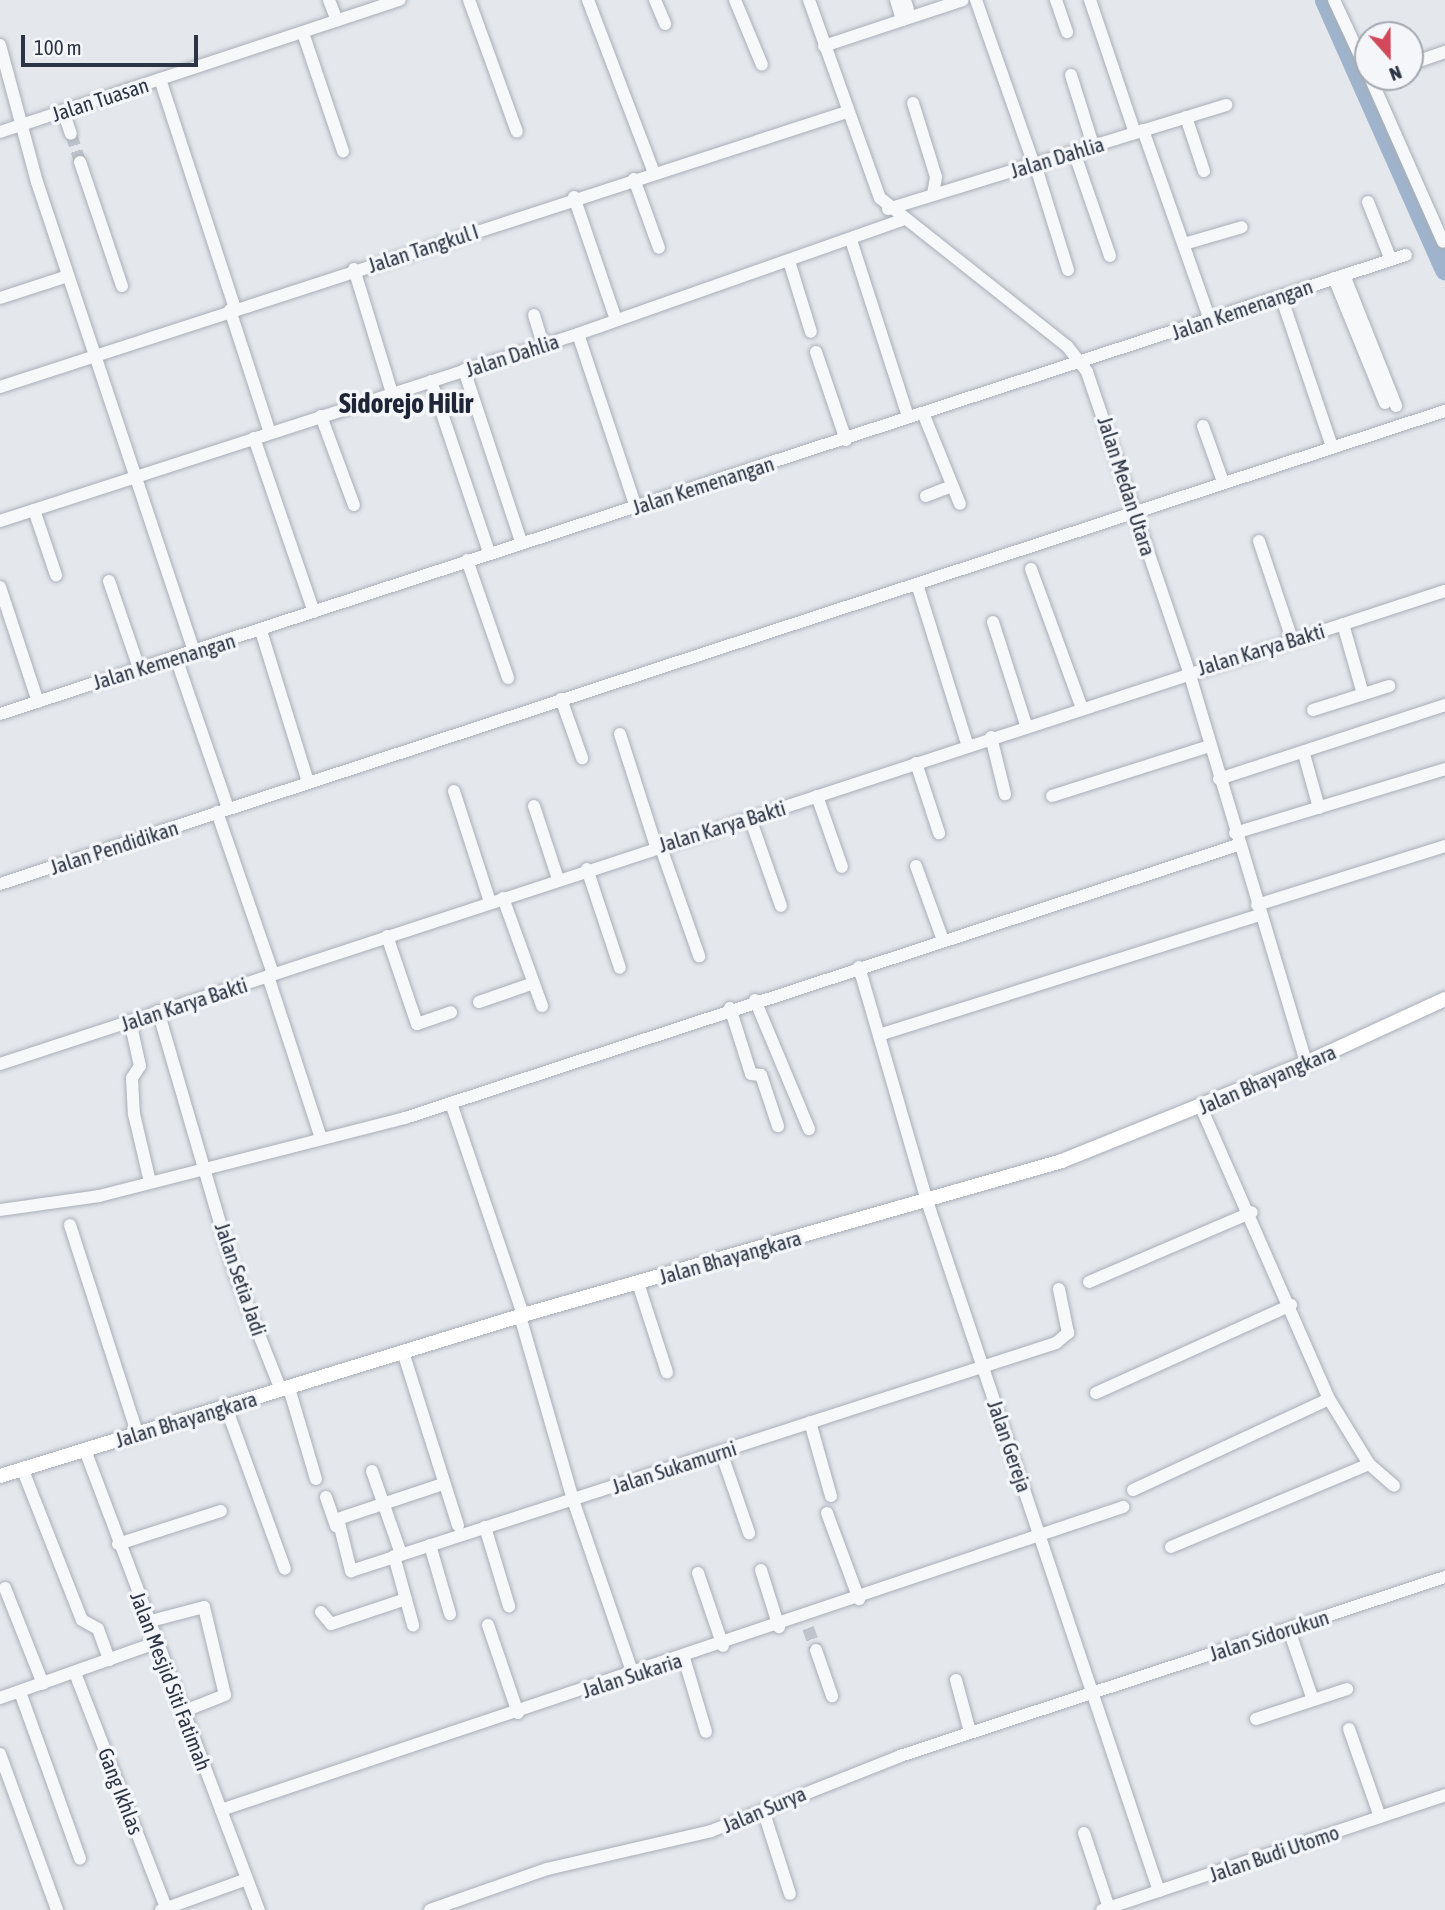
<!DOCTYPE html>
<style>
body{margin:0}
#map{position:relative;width:1445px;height:1910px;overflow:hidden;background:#e4e7ec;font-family:"Asap Condensed",sans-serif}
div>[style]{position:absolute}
.river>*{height:21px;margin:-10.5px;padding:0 10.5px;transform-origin:10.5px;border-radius:10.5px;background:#9fb4cc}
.minor-tunnel>*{height:12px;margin-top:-6px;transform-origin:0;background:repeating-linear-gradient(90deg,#bfc3cb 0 12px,transparent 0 18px)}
.roads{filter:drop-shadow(0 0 2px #a9aeb7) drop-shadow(0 0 2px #a9aeb7)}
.minor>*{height:12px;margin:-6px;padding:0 6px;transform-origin:6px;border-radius:6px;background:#f7f8fa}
.major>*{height:14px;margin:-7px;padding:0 7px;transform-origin:7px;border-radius:7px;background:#fff}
span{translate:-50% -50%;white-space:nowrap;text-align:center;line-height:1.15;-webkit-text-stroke:7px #f4f6f9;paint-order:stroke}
.street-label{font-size:21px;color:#2b3445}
.district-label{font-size:28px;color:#1d2536;font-weight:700}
.north{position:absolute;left:1354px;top:21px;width:70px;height:70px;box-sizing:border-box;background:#f4f6f9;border:2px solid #a4a8b1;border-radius:50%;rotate:159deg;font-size:19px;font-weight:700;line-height:28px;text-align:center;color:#2b3445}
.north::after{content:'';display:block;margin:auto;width:24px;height:32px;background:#d1495b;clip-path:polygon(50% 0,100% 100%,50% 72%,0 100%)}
.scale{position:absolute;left:21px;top:35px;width:177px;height:32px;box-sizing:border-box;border:4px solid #2b3445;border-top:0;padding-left:9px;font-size:21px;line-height:24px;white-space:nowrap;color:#2b3445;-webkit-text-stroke:5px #f4f6f9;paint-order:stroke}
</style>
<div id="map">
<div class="river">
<div style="left:1325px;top:0;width:295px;rotate:66deg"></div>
</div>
<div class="minor-tunnel">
<div style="left:71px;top:134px;width:29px;rotate:72deg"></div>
<div style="left:808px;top:1628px;width:23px;rotate:70deg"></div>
</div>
<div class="roads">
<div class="minor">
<div style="left:329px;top:0;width:22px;rotate:69deg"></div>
<div style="left:469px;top:0;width:140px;rotate:70deg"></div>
<div style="left:588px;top:0;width:185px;rotate:69.1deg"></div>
<div style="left:655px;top:0;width:26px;rotate:67deg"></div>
<div style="left:735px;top:0;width:70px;rotate:67.4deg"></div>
<div style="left:809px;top:0;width:210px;rotate:70.3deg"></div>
<div style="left:880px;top:198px;width:238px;rotate:38.4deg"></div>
<div style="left:1067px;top:346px;width:33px;rotate:52deg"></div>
<div style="left:1087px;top:372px;width:317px;rotate:71.2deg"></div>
<div style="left:1189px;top:672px;width:408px;rotate:73.3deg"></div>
<div style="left:896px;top:0;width:21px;rotate:73deg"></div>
<div style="left:905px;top:0;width:10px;rotate:73deg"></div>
<div style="left:976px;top:0;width:175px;rotate:70.6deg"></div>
<div style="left:1056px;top:0;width:34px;rotate:71deg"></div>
<div style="left:1090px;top:0;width:140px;rotate:71.3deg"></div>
<div style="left:1334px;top:0;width:81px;rotate:65deg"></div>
<div style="left:303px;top:33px;width:125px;rotate:71.3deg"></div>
<div style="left:0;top:45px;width:142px;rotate:74.9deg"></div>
<div style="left:37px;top:182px;width:496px;rotate:71.5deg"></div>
<div style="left:824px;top:46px;width:146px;rotate:-18.3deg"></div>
<div style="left:1410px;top:64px;width:37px;rotate:-19deg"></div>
<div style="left:1071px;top:75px;width:73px;rotate:72.6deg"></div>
<div style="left:1370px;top:77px;width:180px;rotate:66.1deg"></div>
<div style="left:160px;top:79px;width:241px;rotate:71.9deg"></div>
<div style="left:913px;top:103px;width:77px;rotate:72.7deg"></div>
<div style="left:936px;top:177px;width:17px;rotate:100deg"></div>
<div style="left:63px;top:111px;width:24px;rotate:71deg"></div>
<div style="left:1186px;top:117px;width:57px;rotate:71.6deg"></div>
<div style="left:1143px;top:130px;width:201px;rotate:70.6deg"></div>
<div style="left:0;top:132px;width:421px;rotate:-18.3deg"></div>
<div style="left:1074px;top:152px;width:110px;rotate:70.9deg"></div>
<div style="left:80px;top:162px;width:131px;rotate:71.3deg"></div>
<div style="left:1035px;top:164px;width:111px;rotate:72.7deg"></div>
<div style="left:634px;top:179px;width:73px;rotate:70.1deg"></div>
<div style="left:574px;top:197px;width:130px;rotate:71.1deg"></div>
<div style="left:1368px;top:202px;width:62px;rotate:68.4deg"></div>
<div style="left:888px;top:209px;width:354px;rotate:-17.1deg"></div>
<div style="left:851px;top:240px;width:186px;rotate:72.1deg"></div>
<div style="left:1184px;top:244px;width:60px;rotate:-16.3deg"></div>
<div style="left:789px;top:261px;width:74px;rotate:72.8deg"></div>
<div style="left:354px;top:269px;width:130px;rotate:73deg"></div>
<div style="left:1344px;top:275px;width:141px;rotate:68.3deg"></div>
<div style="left:1334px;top:278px;width:135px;rotate:67.8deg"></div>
<div style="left:1281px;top:296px;width:159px;rotate:71.3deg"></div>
<div style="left:0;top:298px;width:71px;rotate:-17.9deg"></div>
<div style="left:230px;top:310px;width:129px;rotate:72deg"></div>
<div style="left:534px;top:315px;width:30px;rotate:73deg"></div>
<div style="left:578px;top:334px;width:182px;rotate:71.5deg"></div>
<div style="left:816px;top:352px;width:93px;rotate:71.2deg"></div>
<div style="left:464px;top:370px;width:180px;rotate:71.6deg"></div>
<div style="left:431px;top:381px;width:181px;rotate:71.3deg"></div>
<div style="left:0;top:387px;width:891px;rotate:-17.99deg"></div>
<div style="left:923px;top:413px;width:98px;rotate:67.9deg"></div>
<div style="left:321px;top:416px;width:95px;rotate:69.7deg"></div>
<div style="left:1203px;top:426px;width:59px;rotate:70.3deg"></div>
<div style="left:254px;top:438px;width:184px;rotate:71deg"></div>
<div style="left:926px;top:496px;width:28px;rotate:-21deg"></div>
<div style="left:34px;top:510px;width:69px;rotate:71.3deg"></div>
<div style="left:0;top:521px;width:607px;rotate:-17.93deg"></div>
<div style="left:578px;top:334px;width:343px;rotate:-19.4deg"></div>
<div style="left:1259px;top:541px;width:103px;rotate:71.4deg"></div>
<div style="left:467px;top:560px;width:125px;rotate:70.8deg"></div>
<div style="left:1031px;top:569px;width:146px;rotate:69.9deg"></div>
<div style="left:109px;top:581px;width:92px;rotate:71deg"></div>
<div style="left:917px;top:584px;width:168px;rotate:72.6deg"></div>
<div style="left:0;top:587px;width:121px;rotate:71.7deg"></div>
<div style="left:993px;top:622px;width:108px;rotate:72.2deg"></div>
<div style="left:1343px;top:624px;width:73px;rotate:74.1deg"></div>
<div style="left:261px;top:631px;width:158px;rotate:72.7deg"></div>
<div style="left:176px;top:658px;width:159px;rotate:70.9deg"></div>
<div style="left:561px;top:699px;width:63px;rotate:70.4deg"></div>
<div style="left:1313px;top:710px;width:80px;rotate:-17.5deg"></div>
<div style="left:0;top:714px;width:1479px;rotate:-18.08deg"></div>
<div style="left:620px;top:734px;width:118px;rotate:72.2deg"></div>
<div style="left:991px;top:737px;width:59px;rotate:76.2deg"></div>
<div style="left:1304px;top:754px;width:56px;rotate:74.5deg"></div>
<div style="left:916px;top:763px;width:74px;rotate:71.8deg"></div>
<div style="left:1219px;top:779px;width:238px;rotate:-18.1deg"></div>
<div style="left:454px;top:791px;width:117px;rotate:72deg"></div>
<div style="left:817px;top:796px;width:75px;rotate:70.6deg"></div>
<div style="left:1052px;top:796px;width:166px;rotate:-17.6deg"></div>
<div style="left:534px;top:806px;width:77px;rotate:71.8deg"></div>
<div style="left:217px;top:812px;width:171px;rotate:70.9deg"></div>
<div style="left:750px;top:818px;width:93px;rotate:70.6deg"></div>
<div style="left:1235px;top:833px;width:220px;rotate:-16.9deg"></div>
<div style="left:660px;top:845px;width:118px;rotate:70.6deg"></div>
<div style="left:916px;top:866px;width:79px;rotate:70deg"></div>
<div style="left:587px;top:869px;width:104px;rotate:71.6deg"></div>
<div style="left:0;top:884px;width:1520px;rotate:-18.13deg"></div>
<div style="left:503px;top:898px;width:115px;rotate:70.1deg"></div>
<div style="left:1257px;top:905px;width:197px;rotate:-17.4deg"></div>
<div style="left:387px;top:936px;width:93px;rotate:71.2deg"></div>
<div style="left:417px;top:1024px;width:36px;rotate:-19deg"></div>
<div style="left:859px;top:967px;width:244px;rotate:73.8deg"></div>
<div style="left:927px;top:1201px;width:728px;rotate:71.42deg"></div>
<div style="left:268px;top:976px;width:170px;rotate:71.9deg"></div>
<div style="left:755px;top:1000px;width:140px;rotate:67.3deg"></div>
<div style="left:479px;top:1002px;width:58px;rotate:-19.1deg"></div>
<div style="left:730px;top:1008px;width:69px;rotate:72.3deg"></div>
<div style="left:751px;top:1074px;width:10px;rotate:6deg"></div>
<div style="left:761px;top:1075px;width:54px;rotate:71.6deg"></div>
<div style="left:158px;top:1011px;width:274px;rotate:73.7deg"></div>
<div style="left:235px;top:1274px;width:125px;rotate:68.4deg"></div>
<div style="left:130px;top:1021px;width:46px;rotate:77.5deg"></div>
<div style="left:140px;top:1066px;width:14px;rotate:124deg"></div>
<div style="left:132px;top:1078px;width:36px;rotate:87deg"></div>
<div style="left:134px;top:1114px;width:70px;rotate:76.8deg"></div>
<div style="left:879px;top:1035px;width:399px;rotate:-17.5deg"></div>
<div style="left:0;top:1064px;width:1520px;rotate:-18.13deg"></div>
<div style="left:451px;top:1103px;width:224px;rotate:71.2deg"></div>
<div style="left:0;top:1210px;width:100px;rotate:-8deg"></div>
<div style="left:99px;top:1196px;width:316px;rotate:-14.3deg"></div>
<div style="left:405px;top:1118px;width:877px;rotate:-18.15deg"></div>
<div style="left:70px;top:1225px;width:219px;rotate:72.1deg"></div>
<div style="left:1089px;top:1282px;width:177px;rotate:-23.2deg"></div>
<div style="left:638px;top:1283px;width:94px;rotate:72deg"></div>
<div style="left:520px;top:1316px;width:191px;rotate:73.9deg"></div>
<div style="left:573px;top:1500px;width:184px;rotate:71deg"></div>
<div style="left:403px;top:1352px;width:182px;rotate:72.4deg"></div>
<div style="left:289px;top:1388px;width:95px;rotate:73.5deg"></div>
<div style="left:1096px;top:1393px;width:214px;rotate:-24.3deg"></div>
<div style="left:226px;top:1407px;width:172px;rotate:70deg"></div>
<div style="left:810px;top:1422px;width:77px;rotate:74.2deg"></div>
<div style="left:85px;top:1450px;width:492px;rotate:69.3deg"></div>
<div style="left:721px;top:1452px;width:86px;rotate:70.9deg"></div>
<div style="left:1369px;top:1464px;width:33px;rotate:41deg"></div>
<div style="left:22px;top:1468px;width:163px;rotate:68.5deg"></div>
<div style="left:82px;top:1620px;width:18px;rotate:29deg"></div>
<div style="left:98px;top:1629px;width:33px;rotate:70deg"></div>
<div style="left:372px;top:1471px;width:88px;rotate:70.7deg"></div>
<div style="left:443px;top:1484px;width:111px;rotate:161.6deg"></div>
<div style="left:338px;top:1519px;width:54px;rotate:76deg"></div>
<div style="left:351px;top:1571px;width:741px;rotate:-17.92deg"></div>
<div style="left:1056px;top:1343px;width:16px;rotate:-40deg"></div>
<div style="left:1068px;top:1333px;width:45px;rotate:-101.6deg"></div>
<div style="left:1133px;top:1490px;width:216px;rotate:-24.9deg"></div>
<div style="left:326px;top:1497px;width:31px;rotate:71deg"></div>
<div style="left:827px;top:1513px;width:92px;rotate:69.6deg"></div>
<div style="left:485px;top:1527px;width:83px;rotate:73.1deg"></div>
<div style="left:118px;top:1544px;width:108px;rotate:-17.8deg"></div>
<div style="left:430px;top:1545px;width:72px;rotate:73.8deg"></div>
<div style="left:1171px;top:1547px;width:215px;rotate:-22.7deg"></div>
<div style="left:1369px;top:1464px;width:76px;rotate:-121.6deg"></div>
<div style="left:1329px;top:1399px;width:319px;rotate:-113.7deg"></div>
<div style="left:394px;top:1556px;width:72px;rotate:74.6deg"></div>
<div style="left:761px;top:1570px;width:60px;rotate:72.5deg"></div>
<div style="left:698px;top:1573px;width:77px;rotate:71.1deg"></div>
<div style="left:5px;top:1588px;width:103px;rotate:68.4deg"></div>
<div style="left:321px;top:1612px;width:16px;rotate:50deg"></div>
<div style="left:331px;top:1624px;width:79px;rotate:-18.4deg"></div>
<div style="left:147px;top:1622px;width:59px;rotate:-14.7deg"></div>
<div style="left:204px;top:1607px;width:90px;rotate:76.6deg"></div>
<div style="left:225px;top:1695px;width:46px;rotate:158.4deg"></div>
<div style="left:488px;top:1625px;width:93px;rotate:71.2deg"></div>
<div style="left:1289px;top:1630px;width:74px;rotate:71.1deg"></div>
<div style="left:816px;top:1650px;width:49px;rotate:70.8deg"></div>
<div style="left:684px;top:1658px;width:77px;rotate:73.4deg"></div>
<div style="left:75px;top:1673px;width:252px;rotate:68.8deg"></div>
<div style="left:956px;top:1680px;width:54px;rotate:74.9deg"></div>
<div style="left:20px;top:1692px;width:177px;rotate:70.2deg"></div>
<div style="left:0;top:1698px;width:164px;rotate:-19.5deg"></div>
<div style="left:1256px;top:1719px;width:96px;rotate:-18.2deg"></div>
<div style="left:1349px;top:1729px;width:93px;rotate:70.6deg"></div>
<div style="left:0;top:1754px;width:166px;rotate:69.9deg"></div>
<div style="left:221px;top:1810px;width:952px;rotate:-18.57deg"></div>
<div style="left:763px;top:1810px;width:88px;rotate:72.2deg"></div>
<div style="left:1084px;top:1833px;width:79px;rotate:71.6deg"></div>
<div style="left:161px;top:1910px;width:91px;rotate:-19.8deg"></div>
<div style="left:430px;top:1910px;width:124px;rotate:-19.3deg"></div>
<div style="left:547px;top:1869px;width:168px;rotate:-13deg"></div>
<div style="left:711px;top:1831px;width:203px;rotate:-21.6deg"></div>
<div style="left:900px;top:1756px;width:574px;rotate:-18.18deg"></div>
<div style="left:1102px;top:1910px;width:362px;rotate:-18.5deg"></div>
</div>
<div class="major">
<div style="left:0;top:1476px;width:547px;rotate:-17.11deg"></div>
<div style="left:523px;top:1315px;width:561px;rotate:-15.95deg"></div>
<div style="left:1062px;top:1161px;width:263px;rotate:-21.9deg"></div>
<div style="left:1306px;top:1063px;width:153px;rotate:-24.7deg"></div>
</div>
</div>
<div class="street-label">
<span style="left:100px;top:99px;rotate:-18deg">Jalan Tuasan</span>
<span style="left:1057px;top:157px;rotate:-17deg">Jalan Dahlia</span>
<span style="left:423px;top:248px;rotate:-18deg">Jalan Tangkul I</span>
<span style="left:1242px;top:309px;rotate:-19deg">Jalan Kemenangan</span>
<span style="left:512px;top:355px;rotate:-18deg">Jalan Dahlia</span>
<span style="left:703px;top:485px;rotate:-18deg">Jalan Kemenangan</span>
<span style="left:1127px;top:486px;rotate:72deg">Jalan Medan Utara</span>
<span style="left:1261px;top:649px;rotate:-17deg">Jalan Karya Bakti</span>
<span style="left:164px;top:661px;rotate:-17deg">Jalan Kemenangan</span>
<span style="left:722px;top:826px;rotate:-17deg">Jalan Karya Bakti</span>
<span style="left:114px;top:847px;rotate:-18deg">Jalan Pendidikan</span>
<span style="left:184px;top:1004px;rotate:-18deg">Jalan Karya Bakti</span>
<span style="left:1267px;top:1079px;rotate:-23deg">Jalan Bhayangkara</span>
<span style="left:730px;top:1257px;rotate:-16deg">Jalan Bhayangkara</span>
<span style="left:241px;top:1279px;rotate:71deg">Jalan Setia Jadi</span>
<span style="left:186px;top:1419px;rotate:-17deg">Jalan Bhayangkara</span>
<span style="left:1010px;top:1446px;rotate:71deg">Jalan Gereja</span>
<span style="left:674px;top:1467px;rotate:-18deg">Jalan Sukamurni</span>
<span style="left:1269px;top:1635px;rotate:-18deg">Jalan Sidorukun</span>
<span style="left:632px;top:1675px;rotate:-18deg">Jalan Sukaria</span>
<span style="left:171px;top:1681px;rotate:69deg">Jalan Mesjid Siti Fatimah</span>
<span style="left:121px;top:1791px;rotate:69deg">Gang Ikhlas</span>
<span style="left:764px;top:1809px;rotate:-23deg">Jalan Surya</span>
<span style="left:1274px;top:1853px;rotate:-19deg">Jalan Budi Utomo</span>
</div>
<div class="district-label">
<span style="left:406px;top:403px">Sidorejo Hilir</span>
</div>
<div class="north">N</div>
<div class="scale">100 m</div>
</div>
